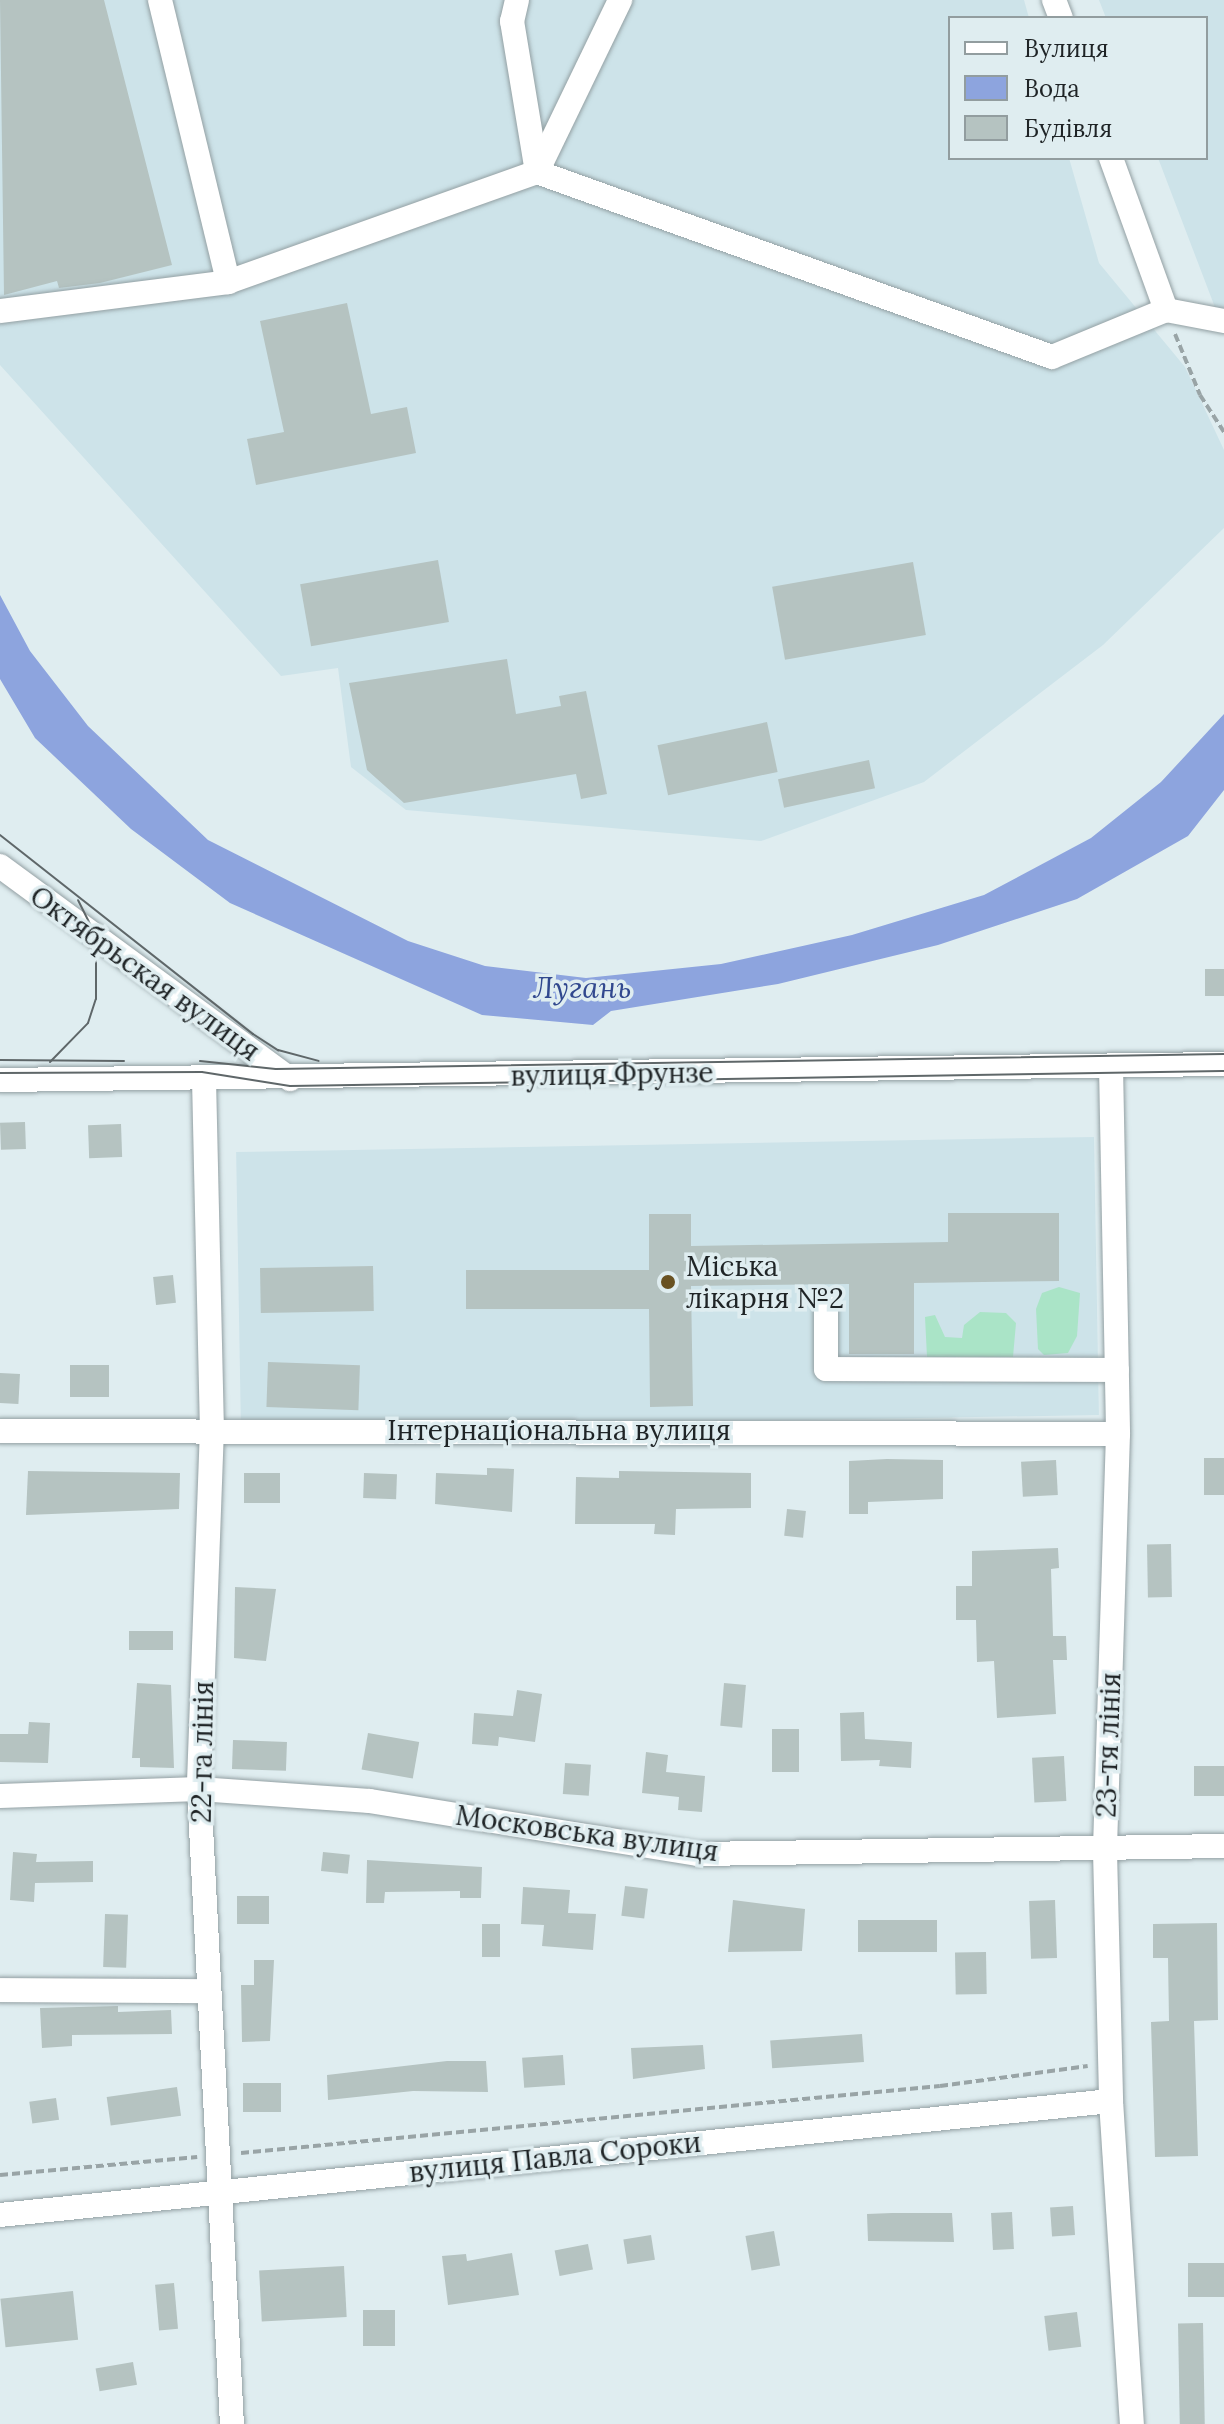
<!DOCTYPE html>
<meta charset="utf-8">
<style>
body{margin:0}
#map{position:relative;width:1224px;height:2424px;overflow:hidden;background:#dfedf0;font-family:Lora,serif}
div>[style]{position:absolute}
.built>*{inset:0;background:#cde3e9;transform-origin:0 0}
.green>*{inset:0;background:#aae4c7}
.water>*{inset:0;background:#8da4de}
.building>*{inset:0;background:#b5c3c1;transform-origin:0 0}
.path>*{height:4px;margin-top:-2px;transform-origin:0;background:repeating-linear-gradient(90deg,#99a4a6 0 8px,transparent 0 12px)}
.roads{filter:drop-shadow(0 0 2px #93a0a3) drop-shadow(0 0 2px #93a0a3)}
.minor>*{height:24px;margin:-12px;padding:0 12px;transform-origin:12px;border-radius:12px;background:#fff}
.tram>*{height:2px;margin:-1px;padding:0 1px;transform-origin:1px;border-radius:1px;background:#5f6769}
.dots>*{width:22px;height:22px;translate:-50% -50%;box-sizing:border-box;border:4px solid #dfedf0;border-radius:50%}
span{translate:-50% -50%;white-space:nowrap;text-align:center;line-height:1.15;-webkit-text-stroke:7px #dfedf0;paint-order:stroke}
.street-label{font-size:28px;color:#1f2426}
.poi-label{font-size:28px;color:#1f2426}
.left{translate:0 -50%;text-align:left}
.water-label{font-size:30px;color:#31488e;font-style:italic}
.legend{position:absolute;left:948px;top:16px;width:260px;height:144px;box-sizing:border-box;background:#dfedf0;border:2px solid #929d9f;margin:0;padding:10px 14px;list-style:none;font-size:24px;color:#1f2426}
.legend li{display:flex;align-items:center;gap:16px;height:40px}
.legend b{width:40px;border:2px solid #929d9f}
</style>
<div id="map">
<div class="built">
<div style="clip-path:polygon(0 0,1024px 0,1029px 18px,950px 18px,950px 158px,1069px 158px,1099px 263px,1185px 367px,1224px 450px,1224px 528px,1103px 645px,924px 782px,761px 841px,406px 810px,351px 767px,338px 668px,281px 676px,0 365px)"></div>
<div style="clip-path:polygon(1099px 0,1224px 0,1224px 331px,1158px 158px,1206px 158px,1206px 18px,1106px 18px)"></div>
<div style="left:1094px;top:1137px;width:278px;height:858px;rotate:89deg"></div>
</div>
<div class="green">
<div style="clip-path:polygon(1059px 1287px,1080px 1293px,1077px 1336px,1068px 1353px,1044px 1355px,1038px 1349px,1036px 1309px,1042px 1293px)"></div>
<div style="clip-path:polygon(980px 1312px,1006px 1313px,1016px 1323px,1013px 1357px,927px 1357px,925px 1317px,935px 1315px,945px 1337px,962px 1338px,964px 1325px)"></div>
</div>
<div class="water">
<div style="clip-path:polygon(0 595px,30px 651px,88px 726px,208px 840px,408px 941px,485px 966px,586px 978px,721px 964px,852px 935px,984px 895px,1091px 838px,1161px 782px,1224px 714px,1224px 790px,1188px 836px,1077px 899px,938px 945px,778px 984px,611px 1011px,593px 1025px,482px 1015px,230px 903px,131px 829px,35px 738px,0 679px)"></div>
</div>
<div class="building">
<div style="clip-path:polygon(0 0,104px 0,172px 265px,100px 283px,59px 288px,57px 281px,4px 295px)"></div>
<div style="clip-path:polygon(347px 303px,371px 414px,407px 407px,416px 453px,256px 485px,247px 439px,284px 432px,260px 321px)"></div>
<div style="left:438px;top:560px;width:63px;height:140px;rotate:80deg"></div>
<div style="left:913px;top:562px;width:74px;height:143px;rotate:80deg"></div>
<div style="clip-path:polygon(507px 659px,516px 714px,561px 706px,559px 696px,586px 691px,607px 794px,581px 799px,576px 774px,404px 803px,367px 770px,349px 683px)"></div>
<div style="left:767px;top:722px;width:51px;height:112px;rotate:78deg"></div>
<div style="left:869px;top:760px;width:29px;height:93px;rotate:78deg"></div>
<div style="left:1205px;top:969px;width:19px;height:27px"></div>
<div style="left:25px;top:1122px;width:27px;height:25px;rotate:88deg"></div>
<div style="left:121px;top:1124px;width:33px;height:33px;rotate:88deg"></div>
<div style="clip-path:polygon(948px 1213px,1059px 1213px,1059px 1281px,914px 1283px,914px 1354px,849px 1354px,849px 1284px,691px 1286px,693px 1406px,650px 1407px,649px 1309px,466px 1309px,466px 1270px,649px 1270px,649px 1214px,691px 1214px,691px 1246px,948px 1242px)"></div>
<div style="left:373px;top:1266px;width:45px;height:113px;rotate:89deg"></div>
<div style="left:173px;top:1275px;width:28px;height:20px;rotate:84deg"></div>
<div style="left:268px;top:1362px;width:92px;height:45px;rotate:2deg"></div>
<div style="left:109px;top:1365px;width:32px;height:39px;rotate:90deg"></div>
<div style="left:0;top:1373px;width:20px;height:30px;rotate:3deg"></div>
<div style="left:1204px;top:1458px;width:20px;height:37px"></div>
<div style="clip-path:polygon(887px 1459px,943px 1460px,943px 1499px,868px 1502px,868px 1514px,849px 1514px,849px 1461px)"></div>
<div style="left:1056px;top:1460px;width:35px;height:35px;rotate:87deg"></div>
<div style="clip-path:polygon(487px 1468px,514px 1469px,512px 1512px,435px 1504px,436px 1473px,487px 1475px)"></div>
<div style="clip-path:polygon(28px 1471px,180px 1473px,179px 1509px,26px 1515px)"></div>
<div style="clip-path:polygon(619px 1471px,751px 1473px,751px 1508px,676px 1509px,675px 1535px,654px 1534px,655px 1524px,575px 1524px,576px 1477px,619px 1478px)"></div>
<div style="left:244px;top:1473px;width:36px;height:30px"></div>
<div style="left:364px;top:1473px;width:33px;height:25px;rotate:2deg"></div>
<div style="left:787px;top:1509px;width:19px;height:27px;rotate:6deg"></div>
<div style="left:1171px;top:1544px;width:53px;height:24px;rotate:89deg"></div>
<div style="clip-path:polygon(1058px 1548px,1059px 1568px,1051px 1569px,1053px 1636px,1066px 1636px,1067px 1660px,1053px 1660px,1056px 1714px,997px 1718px,994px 1661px,977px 1662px,976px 1620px,956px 1620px,956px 1586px,972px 1586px,972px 1551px)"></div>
<div style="clip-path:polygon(235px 1587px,276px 1589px,266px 1661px,234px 1658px)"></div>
<div style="left:129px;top:1631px;width:44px;height:19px"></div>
<div style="clip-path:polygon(137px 1683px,171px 1685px,174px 1768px,140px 1767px,140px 1758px,132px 1758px)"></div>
<div style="left:724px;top:1683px;width:22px;height:43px;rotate:5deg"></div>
<div style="clip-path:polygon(517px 1690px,542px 1694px,535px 1742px,499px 1737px,498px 1746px,472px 1744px,474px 1713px,513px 1716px)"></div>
<div style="clip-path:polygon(864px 1712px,865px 1739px,912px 1742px,911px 1768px,879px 1766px,880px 1760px,841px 1761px,840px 1713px)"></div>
<div style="clip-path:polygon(29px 1722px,50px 1723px,48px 1763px,0 1762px,0 1734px,28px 1734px)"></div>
<div style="left:772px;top:1729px;width:27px;height:43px"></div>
<div style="left:368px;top:1733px;width:52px;height:37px;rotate:10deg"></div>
<div style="left:233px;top:1740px;width:54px;height:29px;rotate:2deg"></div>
<div style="clip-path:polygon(646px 1752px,668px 1755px,666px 1772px,705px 1776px,702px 1812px,678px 1810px,679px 1797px,642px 1793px)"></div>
<div style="left:1064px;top:1756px;width:45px;height:32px;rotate:87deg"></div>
<div style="left:565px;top:1763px;width:26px;height:31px;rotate:4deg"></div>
<div style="left:1224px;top:1766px;width:30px;height:30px;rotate:90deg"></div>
<div style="clip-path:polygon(13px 1852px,37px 1854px,36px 1862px,93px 1861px,93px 1882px,35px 1883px,34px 1902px,10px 1900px)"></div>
<div style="left:323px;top:1852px;width:27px;height:19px;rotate:6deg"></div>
<div style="clip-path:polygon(367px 1860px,482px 1867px,481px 1898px,460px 1898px,460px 1891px,385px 1892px,384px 1903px,366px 1903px)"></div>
<div style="left:625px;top:1886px;width:23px;height:30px;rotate:7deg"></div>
<div style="clip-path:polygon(523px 1887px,570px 1890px,568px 1913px,596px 1914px,593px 1950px,542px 1946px,544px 1925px,521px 1924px)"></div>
<div style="left:237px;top:1896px;width:32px;height:28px"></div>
<div style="clip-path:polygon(733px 1900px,805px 1909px,802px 1951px,728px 1952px)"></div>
<div style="left:1055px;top:1900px;width:58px;height:26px;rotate:88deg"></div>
<div style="left:105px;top:1914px;width:23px;height:53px;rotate:2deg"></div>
<div style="left:858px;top:1920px;width:79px;height:32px"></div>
<div style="clip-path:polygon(1217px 1923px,1218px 2020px,1194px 2021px,1198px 2156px,1155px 2157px,1151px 2022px,1169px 2021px,1168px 1958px,1153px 1958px,1153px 1924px)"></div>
<div style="left:482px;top:1924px;width:18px;height:33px"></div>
<div style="left:986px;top:1952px;width:42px;height:31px;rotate:89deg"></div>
<div style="clip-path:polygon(254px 1960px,274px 1960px,270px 2041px,242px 2042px,241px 1985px,254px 1985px)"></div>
<div style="clip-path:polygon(118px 2006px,118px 2012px,171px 2010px,172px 2034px,72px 2035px,72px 2046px,42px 2048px,40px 2008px)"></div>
<div style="left:862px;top:2034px;width:28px;height:92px;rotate:86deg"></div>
<div style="clip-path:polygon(703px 2045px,705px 2069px,633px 2079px,631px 2048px)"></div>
<div style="left:563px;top:2055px;width:30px;height:41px;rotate:86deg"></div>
<div style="clip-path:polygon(447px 2061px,486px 2061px,488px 2092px,413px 2091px,328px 2100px,327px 2075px)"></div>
<div style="left:281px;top:2083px;width:29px;height:38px;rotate:90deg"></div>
<div style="left:177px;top:2087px;width:29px;height:71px;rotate:82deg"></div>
<div style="left:56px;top:2098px;width:22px;height:27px;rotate:82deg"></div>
<div style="left:1073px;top:2206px;width:29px;height:23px;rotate:86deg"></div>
<div style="left:1012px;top:2212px;width:37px;height:21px;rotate:87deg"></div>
<div style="clip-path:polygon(892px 2213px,952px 2213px,954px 2242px,868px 2241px,867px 2214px)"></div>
<div style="left:774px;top:2231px;width:35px;height:29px;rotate:80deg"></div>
<div style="left:651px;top:2235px;width:25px;height:28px;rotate:81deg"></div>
<div style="left:588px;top:2244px;width:26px;height:34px;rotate:79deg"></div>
<div style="clip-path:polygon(512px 2253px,519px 2295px,448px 2305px,442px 2256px,466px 2254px,467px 2261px)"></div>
<div style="left:1224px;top:2263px;width:34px;height:36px;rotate:90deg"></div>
<div style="left:344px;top:2266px;width:51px;height:85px;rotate:87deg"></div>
<div style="left:174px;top:2283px;width:46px;height:19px;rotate:85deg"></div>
<div style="left:73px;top:2291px;width:49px;height:73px;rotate:84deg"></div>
<div style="left:363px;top:2310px;width:32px;height:36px"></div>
<div style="left:1077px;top:2312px;width:35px;height:33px;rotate:83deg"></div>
<div style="left:1203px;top:2323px;width:101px;height:25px;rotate:89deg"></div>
<div style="left:133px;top:2362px;width:23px;height:38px;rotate:80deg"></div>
</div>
<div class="path">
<div style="left:1175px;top:334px;width:66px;rotate:67.7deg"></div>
<div style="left:1200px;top:395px;width:44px;rotate:57deg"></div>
<div style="left:241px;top:2153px;width:702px;rotate:-5.48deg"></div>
<div style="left:940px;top:2086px;width:149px;rotate:-7.7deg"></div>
<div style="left:0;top:2175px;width:198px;rotate:-5.2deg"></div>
</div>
<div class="roads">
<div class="minor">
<div style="left:160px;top:0;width:290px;rotate:76.4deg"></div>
<div style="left:517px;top:0;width:22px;rotate:103deg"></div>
<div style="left:512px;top:21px;width:153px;rotate:80.6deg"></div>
<div style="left:537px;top:172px;width:547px;rotate:19.76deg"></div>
<div style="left:1052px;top:357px;width:123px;rotate:-22.4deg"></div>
<div style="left:1166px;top:310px;width:59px;rotate:10.7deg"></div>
<div style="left:1054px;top:0;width:19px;rotate:69deg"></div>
<div style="left:1111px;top:158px;width:162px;rotate:70.1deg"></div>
<div style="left:0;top:311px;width:230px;rotate:-7.2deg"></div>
<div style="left:228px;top:282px;width:328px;rotate:-19.6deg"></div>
<div style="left:537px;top:172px;width:191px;rotate:-64.2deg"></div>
<div style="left:0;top:866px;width:360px;rotate:36.3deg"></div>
<div style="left:1111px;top:1066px;width:368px;rotate:88.9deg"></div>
<div style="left:1118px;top:1434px;width:417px;rotate:91.8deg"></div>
<div style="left:1105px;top:1851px;width:250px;rotate:88.6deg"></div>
<div style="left:1111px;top:2101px;width:324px;rotate:86.3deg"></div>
<div style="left:204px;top:1079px;width:349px;rotate:88.7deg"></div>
<div style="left:212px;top:1428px;width:361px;rotate:92.1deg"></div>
<div style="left:199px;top:1789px;width:636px;rotate:87.03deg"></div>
<div style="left:0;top:1080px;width:1224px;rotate:-0.75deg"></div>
<div style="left:826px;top:1307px;width:62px;rotate:90deg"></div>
<div style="left:826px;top:1369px;width:291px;rotate:0.2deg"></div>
<div style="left:0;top:1431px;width:1118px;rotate:0.15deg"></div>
<div style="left:0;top:1796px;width:199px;rotate:-2deg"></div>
<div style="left:199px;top:1789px;width:171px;rotate:4deg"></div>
<div style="left:370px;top:1801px;width:332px;rotate:9.2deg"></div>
<div style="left:698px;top:1854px;width:526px;rotate:-0.87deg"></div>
<div style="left:0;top:1990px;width:207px;rotate:0.3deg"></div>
<div style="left:0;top:2215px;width:1117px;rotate:-5.86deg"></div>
</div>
</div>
<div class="tram">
<div style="left:0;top:835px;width:322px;rotate:38.2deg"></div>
<div style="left:253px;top:1034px;width:30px;rotate:33deg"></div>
<div style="left:278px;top:1050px;width:42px;rotate:15deg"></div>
<div style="left:0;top:1060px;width:124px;rotate:0.5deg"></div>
<div style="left:200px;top:1061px;width:76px;rotate:6deg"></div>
<div style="left:276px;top:1069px;width:948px;rotate:-0.91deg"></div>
<div style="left:50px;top:1062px;width:54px;rotate:-45.7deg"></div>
<div style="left:88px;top:1023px;width:25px;rotate:-72deg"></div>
<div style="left:96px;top:999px;width:63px;rotate:-90deg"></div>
<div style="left:96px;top:936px;width:40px;rotate:-116.6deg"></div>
<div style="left:0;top:1073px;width:202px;rotate:-0.3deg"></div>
<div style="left:202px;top:1072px;width:89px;rotate:9deg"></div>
<div style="left:290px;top:1086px;width:934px;rotate:-0.92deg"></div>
</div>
<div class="dots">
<div style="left:668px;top:1282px;background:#695222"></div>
</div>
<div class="street-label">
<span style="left:145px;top:973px;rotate:36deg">Октябрьская вулиця</span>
<span style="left:612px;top:1074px;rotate:-1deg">вулиця Фрунзе</span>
<span style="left:559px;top:1430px">Інтернаціональна вулиця</span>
<span style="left:1108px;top:1745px;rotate:-88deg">23-тя лінія</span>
<span style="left:202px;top:1752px;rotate:-89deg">22-га лінія</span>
<span style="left:587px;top:1833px;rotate:8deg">Московська вулиця</span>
<span style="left:555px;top:2157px;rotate:-6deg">вулиця Павла Сороки</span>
</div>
<div class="poi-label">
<span class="left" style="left:686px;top:1282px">Міська<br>лікарня №2</span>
</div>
<div class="water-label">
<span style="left:582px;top:987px">Лугань</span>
</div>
<ul class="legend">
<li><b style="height:10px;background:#fff"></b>Вулиця</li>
<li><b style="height:22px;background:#8da4de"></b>Вода</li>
<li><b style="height:22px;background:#b5c3c1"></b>Будівля</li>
</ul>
</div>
